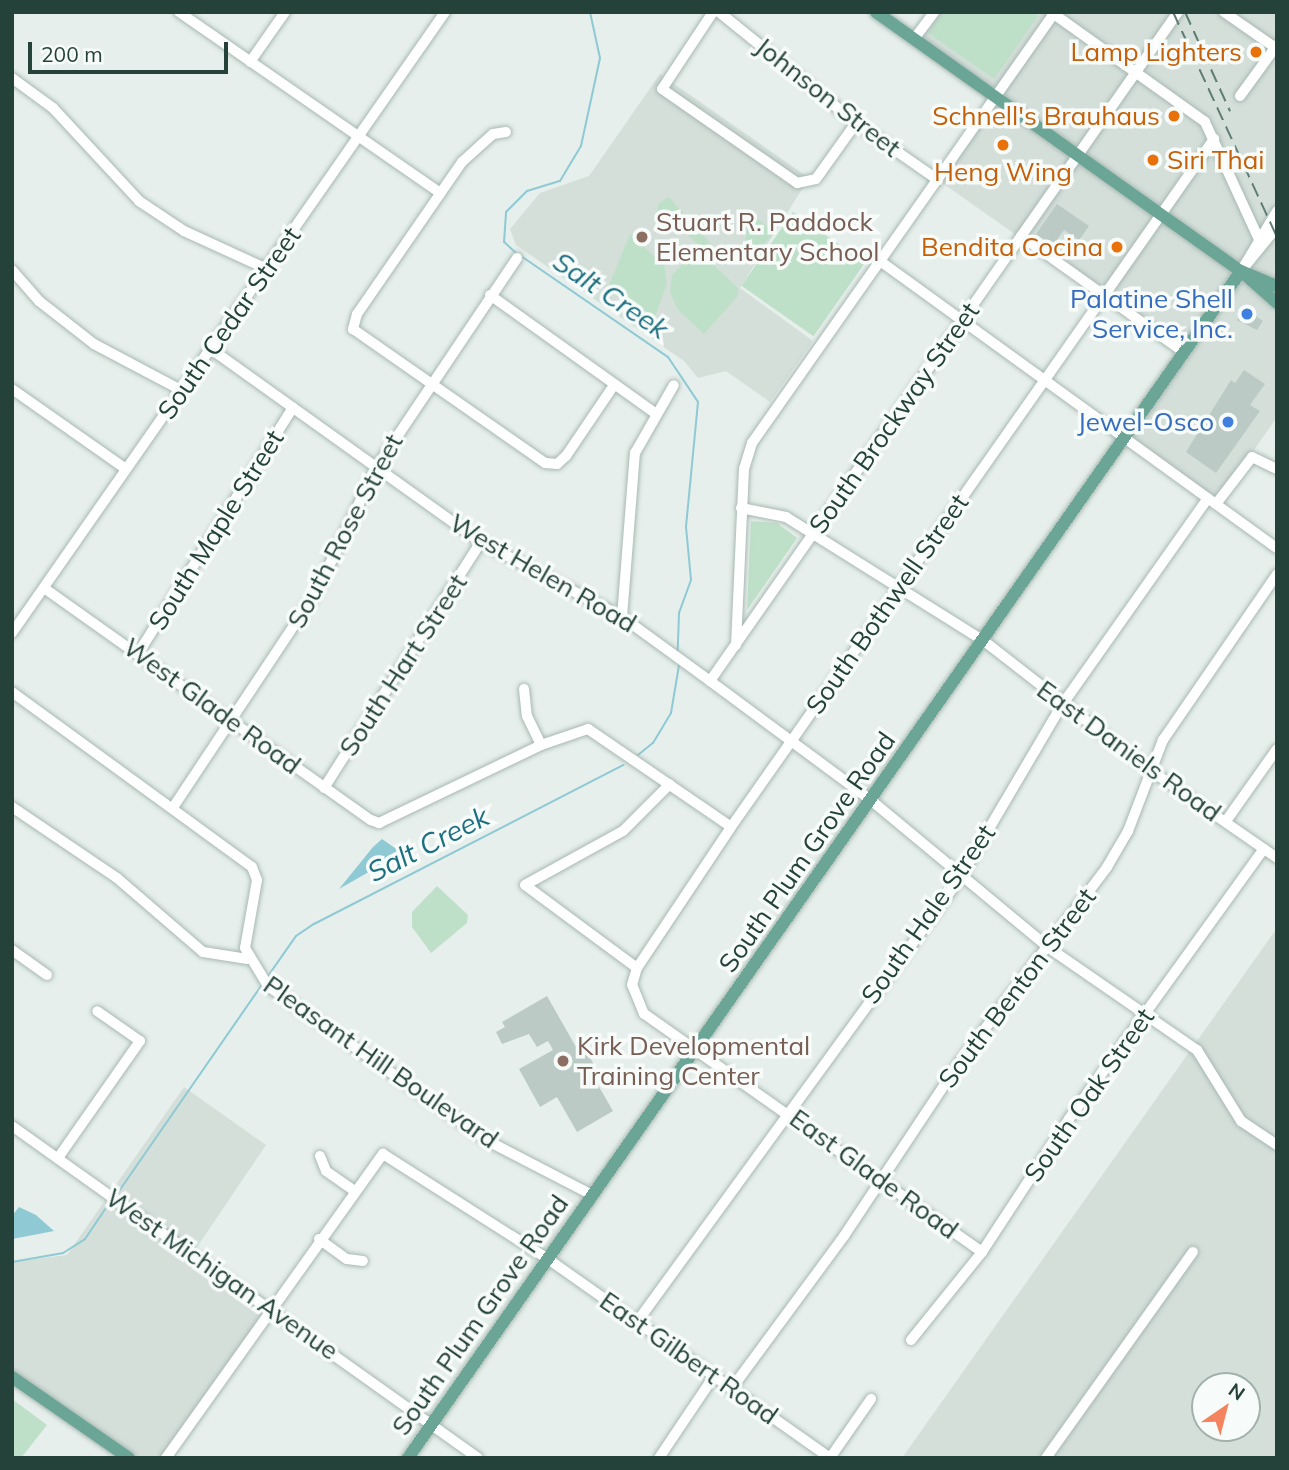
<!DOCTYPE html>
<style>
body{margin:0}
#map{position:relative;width:1289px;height:1470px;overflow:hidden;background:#e6efeb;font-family:Mulish,sans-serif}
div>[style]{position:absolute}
.built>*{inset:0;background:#d4dfda}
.green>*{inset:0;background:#bfe0c8;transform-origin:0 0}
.water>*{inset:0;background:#8ec9d4}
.stream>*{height:2px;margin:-1px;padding:0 1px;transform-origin:1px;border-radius:1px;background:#8ec9d4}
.building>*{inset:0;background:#bbcac4}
.roads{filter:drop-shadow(0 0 2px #a8b8b2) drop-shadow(0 0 2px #a8b8b2)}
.minor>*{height:10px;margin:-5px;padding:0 5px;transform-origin:5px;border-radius:5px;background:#fff}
.major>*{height:12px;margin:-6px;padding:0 6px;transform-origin:6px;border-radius:6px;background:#6aa596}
.rail>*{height:2px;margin-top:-1px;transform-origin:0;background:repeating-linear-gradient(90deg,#5f7d75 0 14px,transparent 0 21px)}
.dots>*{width:19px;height:19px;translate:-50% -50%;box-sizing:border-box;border:4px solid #f7fbf9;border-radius:50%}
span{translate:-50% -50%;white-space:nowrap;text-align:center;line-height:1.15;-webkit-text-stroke:7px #f7fbf9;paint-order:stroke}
.food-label{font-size:26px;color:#c56008}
.right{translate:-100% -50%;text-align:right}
.left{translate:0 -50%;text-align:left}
.street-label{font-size:26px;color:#24423a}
.education-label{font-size:26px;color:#785e54}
.shop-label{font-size:26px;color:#366cbe}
.water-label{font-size:28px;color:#1c6f80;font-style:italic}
.frame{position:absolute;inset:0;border:14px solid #24423a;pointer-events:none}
.north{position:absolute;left:1191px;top:1372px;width:70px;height:70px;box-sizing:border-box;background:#f7fbf9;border:2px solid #a3b1ad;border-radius:50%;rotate:35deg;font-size:19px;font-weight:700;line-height:28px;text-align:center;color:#24423a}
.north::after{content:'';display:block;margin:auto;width:24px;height:32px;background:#f4845f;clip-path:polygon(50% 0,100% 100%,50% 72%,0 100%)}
.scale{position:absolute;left:28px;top:42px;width:200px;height:32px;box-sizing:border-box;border:4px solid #24423a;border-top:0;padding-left:9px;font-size:21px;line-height:24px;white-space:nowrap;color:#24423a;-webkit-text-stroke:5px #f7fbf9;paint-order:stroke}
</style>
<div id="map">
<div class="built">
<div style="clip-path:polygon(934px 12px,1277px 12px,1277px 417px,1216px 504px,1127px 435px,1184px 353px,938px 180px,996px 97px,914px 39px)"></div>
<div style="clip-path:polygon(660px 74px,809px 178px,740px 288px,813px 341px,770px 402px,726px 371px,698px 378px,684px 361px,516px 245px,510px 229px,540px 193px,589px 176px)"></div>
<div style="clip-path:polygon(evenodd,1277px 928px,1277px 1458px,902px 1458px,1277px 928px,1205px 1386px,1247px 1386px,1247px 1428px,1205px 1428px,1205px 1386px)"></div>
<div style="clip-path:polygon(184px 1087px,266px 1145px,193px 1253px,271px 1307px,166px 1458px,129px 1458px,12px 1377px,12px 1262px,67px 1255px)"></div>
</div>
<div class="green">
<div style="clip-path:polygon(943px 12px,1033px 12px,1038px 16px,994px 79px,928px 33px)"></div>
<div style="clip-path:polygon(669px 197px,711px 244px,708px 253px,664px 214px,657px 214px,658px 204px)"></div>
<div style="left:793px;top:212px;width:88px;height:90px;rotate:35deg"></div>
<div style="clip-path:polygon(758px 219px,775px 232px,753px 257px,744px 250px,748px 223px)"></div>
<div style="clip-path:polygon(630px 234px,664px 265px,667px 283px,655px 317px,608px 288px)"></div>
<div style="clip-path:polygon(697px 249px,738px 288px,738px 296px,704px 334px,677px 309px,670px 292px,672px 275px)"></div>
<div style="clip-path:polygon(751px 521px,777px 523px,797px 538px,747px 610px)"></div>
<div style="clip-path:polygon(437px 886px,468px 915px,467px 923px,431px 953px,412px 927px,412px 912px)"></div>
<div style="clip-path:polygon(12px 1399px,47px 1425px,21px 1458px,12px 1458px)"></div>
</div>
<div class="water">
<div style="clip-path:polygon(382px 839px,402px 853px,339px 889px,373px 847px)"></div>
<div style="clip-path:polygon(19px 1207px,36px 1215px,54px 1231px,12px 1239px,12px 1216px)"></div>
</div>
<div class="stream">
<div style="left:516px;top:253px;width:16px;rotate:-137deg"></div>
<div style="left:504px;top:242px;width:30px;rotate:-86deg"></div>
<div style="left:506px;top:212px;width:30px;rotate:-45deg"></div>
<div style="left:527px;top:191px;width:34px;rotate:-17deg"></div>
<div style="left:560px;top:181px;width:41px;rotate:-59deg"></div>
<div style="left:581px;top:146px;width:90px;rotate:-77.8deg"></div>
<div style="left:600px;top:58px;width:47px;rotate:-102.3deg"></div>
<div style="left:521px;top:256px;width:178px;rotate:34.5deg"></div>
<div style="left:668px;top:357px;width:54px;rotate:56.3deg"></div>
<div style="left:698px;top:402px;width:126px;rotate:95.5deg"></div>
<div style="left:686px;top:527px;width:53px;rotate:84.6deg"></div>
<div style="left:691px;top:580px;width:35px;rotate:110deg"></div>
<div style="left:679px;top:613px;width:38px;rotate:92deg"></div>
<div style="left:638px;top:755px;width:19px;rotate:-39deg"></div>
<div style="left:653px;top:743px;width:35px;rotate:-59deg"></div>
<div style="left:671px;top:713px;width:49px;rotate:-80.5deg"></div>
<div style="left:268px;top:976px;width:49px;rotate:-55deg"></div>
<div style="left:296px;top:936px;width:22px;rotate:-34deg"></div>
<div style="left:314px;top:924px;width:348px;rotate:-27.2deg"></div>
<div style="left:117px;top:1194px;width:253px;rotate:-55.3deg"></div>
<div style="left:12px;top:1262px;width:52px;rotate:-10deg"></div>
<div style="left:63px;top:1253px;width:26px;rotate:-32deg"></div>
<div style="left:85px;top:1239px;width:45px;rotate:-56deg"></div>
</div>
<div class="building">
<div style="clip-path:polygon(1057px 204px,1089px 226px,1079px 240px,1064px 230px,1053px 245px,1036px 234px)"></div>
<div style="clip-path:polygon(1245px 309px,1263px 321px,1257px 330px,1237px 320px)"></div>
<div style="clip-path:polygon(1244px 370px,1265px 384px,1250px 405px,1260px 411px,1216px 473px,1186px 452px,1231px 380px,1235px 383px)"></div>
<div style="clip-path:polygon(547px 996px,580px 1054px,586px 1051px,596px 1068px,590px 1071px,613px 1111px,577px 1132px,557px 1097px,540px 1107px,519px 1069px,553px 1050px,548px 1041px,537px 1047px,529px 1034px,502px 1044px,496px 1032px,505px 1027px,502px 1022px)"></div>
</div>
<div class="roads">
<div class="minor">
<div style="left:179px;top:12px;width:318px;rotate:34.7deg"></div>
<div style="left:713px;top:12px;width:92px;rotate:123.5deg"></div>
<div style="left:662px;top:89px;width:165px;rotate:34.8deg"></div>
<div style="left:797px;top:183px;width:19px;rotate:-12deg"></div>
<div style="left:816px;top:179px;width:69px;rotate:-54.5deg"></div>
<div style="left:719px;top:12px;width:176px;rotate:39deg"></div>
<div style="left:856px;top:123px;width:100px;rotate:34.8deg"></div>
<div style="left:1051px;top:12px;width:189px;rotate:35.5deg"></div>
<div style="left:1205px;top:122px;width:127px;rotate:65.3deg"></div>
<div style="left:1224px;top:12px;width:65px;rotate:34.9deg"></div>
<div style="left:914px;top:39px;width:34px;rotate:-53deg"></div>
<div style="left:250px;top:62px;width:61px;rotate:-55deg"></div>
<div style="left:12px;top:78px;width:51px;rotate:36.2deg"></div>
<div style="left:53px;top:108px;width:127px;rotate:47.2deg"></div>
<div style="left:139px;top:201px;width:54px;rotate:33.7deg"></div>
<div style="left:184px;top:231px;width:91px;rotate:24.6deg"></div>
<div style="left:1240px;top:96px;width:63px;rotate:-54deg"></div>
<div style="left:506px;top:132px;width:13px;rotate:171deg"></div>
<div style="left:493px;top:134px;width:42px;rotate:137.9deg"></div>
<div style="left:462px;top:162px;width:185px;rotate:124.6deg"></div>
<div style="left:357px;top:314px;width:16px;rotate:105deg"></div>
<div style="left:353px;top:329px;width:234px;rotate:34.9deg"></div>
<div style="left:545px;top:463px;width:12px;rotate:5deg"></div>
<div style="left:557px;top:464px;width:12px;rotate:-42deg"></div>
<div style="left:566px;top:456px;width:86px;rotate:-55.9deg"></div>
<div style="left:1021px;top:236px;width:201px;rotate:35.5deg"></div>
<div style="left:880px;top:261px;width:490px;rotate:35.9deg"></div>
<div style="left:12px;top:270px;width:41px;rotate:48.9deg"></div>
<div style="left:39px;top:301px;width:70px;rotate:38deg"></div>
<div style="left:94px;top:344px;width:98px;rotate:27.9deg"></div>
<div style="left:1241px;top:271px;width:70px;rotate:-59deg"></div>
<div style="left:1241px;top:271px;width:57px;rotate:-50.7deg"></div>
<div style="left:490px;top:295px;width:203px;rotate:35.6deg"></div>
<div style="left:211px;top:349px;width:332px;rotate:35.6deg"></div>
<div style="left:481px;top:542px;width:160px;rotate:28deg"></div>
<div style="left:622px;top:617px;width:109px;rotate:36deg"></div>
<div style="left:710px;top:681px;width:202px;rotate:36.5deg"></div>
<div style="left:872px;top:801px;width:230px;rotate:39.7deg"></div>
<div style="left:1049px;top:948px;width:180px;rotate:34.6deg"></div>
<div style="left:1197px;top:1050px;width:84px;rotate:58.2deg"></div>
<div style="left:1241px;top:1121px;width:43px;rotate:33.7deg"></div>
<div style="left:12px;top:389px;width:139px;rotate:35.1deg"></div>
<div style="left:1216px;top:504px;width:59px;rotate:-52.5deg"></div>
<div style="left:1252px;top:457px;width:28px;rotate:26deg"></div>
<div style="left:741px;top:508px;width:46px;rotate:11.3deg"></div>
<div style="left:786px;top:517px;width:234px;rotate:32.1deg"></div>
<div style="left:984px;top:641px;width:210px;rotate:37.9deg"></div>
<div style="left:1150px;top:770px;width:155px;rotate:34.7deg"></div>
<div style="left:44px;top:588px;width:401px;rotate:35.4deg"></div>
<div style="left:371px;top:820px;width:9px;rotate:21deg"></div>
<div style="left:379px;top:823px;width:180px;rotate:-25.7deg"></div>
<div style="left:541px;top:745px;width:50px;rotate:-18.8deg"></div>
<div style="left:588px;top:729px;width:173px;rotate:34.4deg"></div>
<div style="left:622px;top:617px;width:165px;rotate:-85.5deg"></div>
<div style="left:635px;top:453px;width:78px;rotate:-60.2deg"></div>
<div style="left:12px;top:633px;width:757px;rotate:-55.11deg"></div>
<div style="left:736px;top:645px;width:176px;rotate:-87.4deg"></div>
<div style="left:744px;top:469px;width:27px;rotate:-73deg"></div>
<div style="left:752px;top:443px;width:527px;rotate:-54.89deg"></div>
<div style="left:139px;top:652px;width:289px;rotate:-57.8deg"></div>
<div style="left:710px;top:681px;width:816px;rotate:-55.03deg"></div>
<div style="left:524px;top:689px;width:27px;rotate:84deg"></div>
<div style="left:527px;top:716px;width:32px;rotate:64deg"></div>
<div style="left:12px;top:692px;width:297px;rotate:36.1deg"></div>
<div style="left:252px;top:867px;width:14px;rotate:69deg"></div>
<div style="left:257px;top:880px;width:69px;rotate:100deg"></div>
<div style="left:245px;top:948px;width:44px;rotate:58.8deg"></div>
<div style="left:268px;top:986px;width:269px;rotate:35.2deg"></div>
<div style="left:488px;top:1141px;width:117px;rotate:27.4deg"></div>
<div style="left:324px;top:788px;width:292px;rotate:-57.5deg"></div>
<div style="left:174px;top:806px;width:260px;rotate:-56.4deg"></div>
<div style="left:318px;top:589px;width:134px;rotate:-64.4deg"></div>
<div style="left:376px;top:468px;width:253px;rotate:-56.1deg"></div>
<div style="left:12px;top:807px;width:127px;rotate:34.1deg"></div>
<div style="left:117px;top:878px;width:113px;rotate:40.7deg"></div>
<div style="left:203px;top:952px;width:45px;rotate:9deg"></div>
<div style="left:1226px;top:821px;width:88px;rotate:-54.7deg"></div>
<div style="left:12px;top:950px;width:43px;rotate:35.5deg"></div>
<div style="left:637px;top:968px;width:139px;rotate:-143.5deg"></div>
<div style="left:525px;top:885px;width:112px;rotate:-28.9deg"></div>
<div style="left:623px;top:831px;width:66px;rotate:-45deg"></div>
<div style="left:12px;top:1126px;width:572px;rotate:35.47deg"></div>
<div style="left:320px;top:1156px;width:16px;rotate:68deg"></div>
<div style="left:326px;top:1171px;width:33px;rotate:35deg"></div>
<div style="left:58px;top:1158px;width:143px;rotate:-55deg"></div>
<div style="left:140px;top:1041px;width:52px;rotate:-145.1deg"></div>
<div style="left:319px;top:1239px;width:34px;rotate:36deg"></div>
<div style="left:347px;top:1259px;width:16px;rotate:7deg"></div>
<div style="left:982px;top:1252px;width:413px;rotate:-144.8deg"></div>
<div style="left:644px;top:1014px;width:31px;rotate:-112deg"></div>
<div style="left:632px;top:985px;width:18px;rotate:-74deg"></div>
<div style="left:637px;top:968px;width:169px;rotate:-56.3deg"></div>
<div style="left:731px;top:827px;width:841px;rotate:-54.93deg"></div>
<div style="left:637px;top:1322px;width:549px;rotate:-53.96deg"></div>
<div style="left:960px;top:878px;width:201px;rotate:-59.5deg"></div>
<div style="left:1062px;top:705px;width:253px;rotate:-54.8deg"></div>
<div style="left:911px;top:1340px;width:113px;rotate:-51.1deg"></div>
<div style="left:982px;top:1252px;width:159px;rotate:-56.8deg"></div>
<div style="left:1069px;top:1119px;width:333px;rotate:-54.2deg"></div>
<div style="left:732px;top:1388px;width:189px;rotate:-53.6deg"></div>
<div style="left:844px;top:1236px;width:208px;rotate:-56.4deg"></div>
<div style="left:959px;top:1063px;width:246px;rotate:-52.9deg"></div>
<div style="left:1107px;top:867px;width:42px;rotate:-59.7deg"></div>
<div style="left:1128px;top:831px;width:97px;rotate:-69deg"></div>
<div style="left:1163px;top:740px;width:201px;rotate:-55.5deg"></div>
<div style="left:166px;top:1458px;width:374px;rotate:-54.5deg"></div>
<div style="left:383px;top:1154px;width:196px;rotate:32.5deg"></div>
<div style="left:548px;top:1259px;width:345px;rotate:35.2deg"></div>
<div style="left:830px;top:1458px;width:72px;rotate:-55.2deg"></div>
<div style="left:659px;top:1458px;width:99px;rotate:-56.1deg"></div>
<div style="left:1046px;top:1458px;width:253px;rotate:-54.5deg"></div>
</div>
<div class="major">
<div style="left:876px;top:12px;width:448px;rotate:35.4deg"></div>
<div style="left:1241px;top:271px;width:48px;rotate:41.6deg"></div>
<div style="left:1241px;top:271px;width:39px;rotate:23deg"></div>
<div style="left:12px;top:1377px;width:142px;rotate:34.7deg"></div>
<div style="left:408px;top:1458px;width:1450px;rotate:-54.94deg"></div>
</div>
</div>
<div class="rail">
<div style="left:1173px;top:12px;width:248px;rotate:65.2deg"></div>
<div style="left:1185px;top:12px;width:109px;rotate:65.6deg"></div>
</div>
<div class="dots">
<div style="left:1256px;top:52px;background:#e8710a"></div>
<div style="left:1174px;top:116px;background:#e8710a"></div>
<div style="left:1003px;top:145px;background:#e8710a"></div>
<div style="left:1153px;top:160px;background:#e8710a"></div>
<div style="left:642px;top:237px;background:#8d6e63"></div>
<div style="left:1117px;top:247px;background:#e8710a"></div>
<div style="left:1247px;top:314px;background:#3f7fe0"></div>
<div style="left:1228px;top:422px;background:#3f7fe0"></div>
<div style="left:563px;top:1061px;background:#8d6e63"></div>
</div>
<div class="food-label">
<span class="right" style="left:1242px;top:52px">Lamp Lighters</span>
<span class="right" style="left:1160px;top:116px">Schnell's Brauhaus</span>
<span class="left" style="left:1167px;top:160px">Siri Thai</span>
<span style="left:1003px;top:172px">Heng Wing</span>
<span class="right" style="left:1103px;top:247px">Bendita Cocina</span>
</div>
<div class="street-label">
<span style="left:828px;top:97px;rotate:38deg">Johnson Street</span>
<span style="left:229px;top:323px;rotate:-55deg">South Cedar Street</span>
<span style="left:894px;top:418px;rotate:-55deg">South Brockway Street</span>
<span style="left:216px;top:530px;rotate:-58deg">South Maple Street</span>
<span style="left:345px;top:531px;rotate:-62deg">South Rose Street</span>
<span style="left:543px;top:573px;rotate:30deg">West Helen Road</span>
<span style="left:887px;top:604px;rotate:-55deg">South Bothwell Street</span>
<span style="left:403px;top:665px;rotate:-57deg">South Hart Street</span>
<span style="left:212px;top:706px;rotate:36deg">West Glade Road</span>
<span style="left:1129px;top:751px;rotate:36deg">East Daniels Road</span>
<span style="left:807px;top:852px;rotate:-55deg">South Plum Grove Road</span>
<span style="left:928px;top:914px;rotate:-55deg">South Hale Street</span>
<span style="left:1017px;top:988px;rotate:-53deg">South Benton Street</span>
<span style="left:381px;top:1062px;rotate:35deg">Pleasant Hill Boulevard</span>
<span style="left:1089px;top:1095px;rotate:-55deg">South Oak Street</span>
<span style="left:874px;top:1174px;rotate:36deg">East Glade Road</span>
<span style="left:222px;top:1274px;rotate:35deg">West Michigan Avenue</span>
<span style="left:480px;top:1315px;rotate:-55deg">South Plum Grove Road</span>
<span style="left:689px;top:1358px;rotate:35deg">East Gilbert Road</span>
</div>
<div class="education-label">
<span class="left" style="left:656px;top:237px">Stuart R. Paddock<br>Elementary School</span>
<span class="left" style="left:577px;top:1061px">Kirk Developmental<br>Training Center</span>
</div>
<div class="shop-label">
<span class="right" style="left:1233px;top:314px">Palatine Shell<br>Service, Inc.</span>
<span class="right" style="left:1214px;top:422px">Jewel-Osco</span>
</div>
<div class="water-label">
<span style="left:611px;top:295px;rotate:34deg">Salt Creek</span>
<span style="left:428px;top:844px;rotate:-27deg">Salt Creek</span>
</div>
<div class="frame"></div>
<div class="north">N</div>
<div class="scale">200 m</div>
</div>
